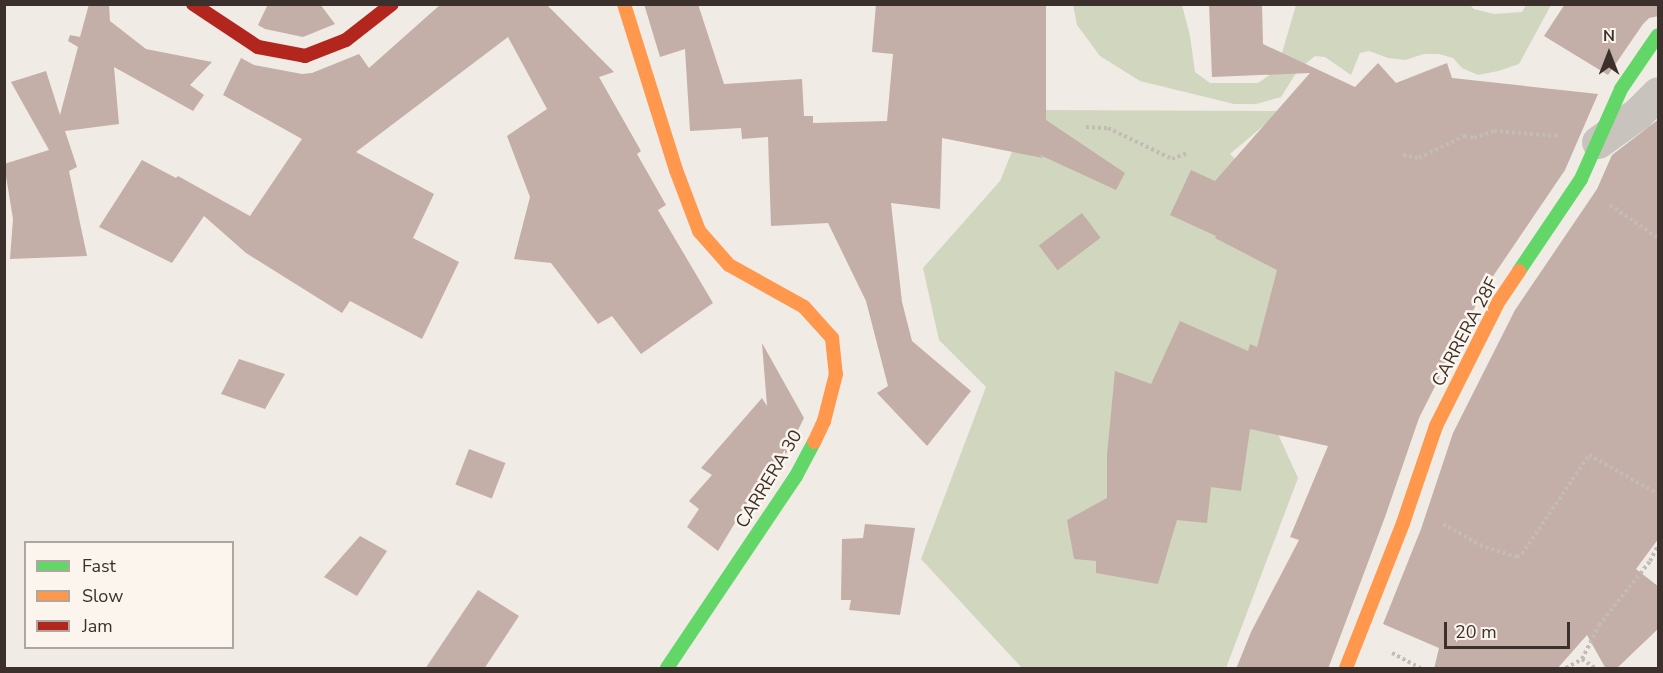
<!DOCTYPE html>
<style>
body{margin:0}
#map{position:relative;width:1663px;height:673px;overflow:hidden;background:#f0ebe5;font-family:"Nunito Sans",sans-serif}
div>[style]{position:absolute}
.green>*{inset:0;background:#d1d6bf}
.building>*{inset:0;background:#c3afa7;transform-origin:0 0}
.path>*{height:4px;margin-top:-2px;transform-origin:0;background:repeating-linear-gradient(90deg,#c2bbb6 0 3px,transparent 0 6px)}
.street>*{height:33px;margin:-16.5px;padding:0 16.5px;transform-origin:16.5px;border-radius:16.5px;background:#c9c3be}
.fast>*{height:14px;margin:-7px;padding:0 7px;transform-origin:7px;border-radius:7px;background:#63d668}
.slow>*{height:14px;margin:-7px;padding:0 7px;transform-origin:7px;border-radius:7px;background:#ff974d}
.jam>*{height:14px;margin:-7px;padding:0 7px;transform-origin:7px;border-radius:7px;background:#b3261e}
span{translate:-50% -50%;white-space:nowrap;text-align:center;line-height:1.15;-webkit-text-stroke:5px #fbf5ee;paint-order:stroke}
.street-label{font-size:18px;color:#3b302b}
.frame{position:absolute;inset:0;border:6px solid #3b302b;pointer-events:none}
.legend{position:absolute;left:24px;top:541px;width:210px;height:108px;box-sizing:border-box;background:#fbf5ee;border:2px solid #aea6a0;margin:0;padding:8px 10px;list-style:none;font-size:18px;color:#3b302b}
.legend li{display:flex;align-items:center;gap:12px;height:30px}
.legend b{width:30px;border:2px solid #aea6a0}
.north{position:absolute;left:1579px;top:24px;width:60px;height:60px;-webkit-text-stroke:4px #fbf5ee;paint-order:stroke;rotate:0deg;font-size:16px;font-weight:700;line-height:24px;text-align:center;color:#3b302b}
.north::after{content:'';display:block;margin:auto;width:21px;height:27px;background:#3b302b;clip-path:polygon(50% 0,100% 100%,50% 72%,0 100%)}
.scale{position:absolute;left:1444px;top:622px;width:126px;height:27px;box-sizing:border-box;border:3px solid #3b302b;border-top:0;padding-left:8px;font-size:18px;line-height:21px;white-space:nowrap;color:#3b302b;-webkit-text-stroke:4px #fbf5ee;paint-order:stroke}
</style>
<div id="map">
<div class="green">
<div style="clip-path:polygon(1073px 4px,1182px 5px,1190px 36px,1195px 72px,1210px 83px,1258px 83px,1277px 70px,1296px 5px,1470px 5px,1474px 9px,1494px 14px,1522px 12px,1526px 5px,1551px 5px,1519px 64px,1498px 71px,1478px 75px,1462px 68px,1453px 58px,1439px 54px,1424px 54px,1405px 60px,1388px 58px,1369px 51px,1360px 53px,1351px 75px,1325px 57px,1315px 56px,1298px 70px,1281px 97px,1256px 104px,1234px 104px,1140px 81px,1100px 56px,1077px 25px)"></div>
<div style="clip-path:polygon(1029px 110px,1281px 111px,1230px 154px,1326px 250px,1273px 423px,1298px 478px,1226px 668px,1022px 668px,921px 559px,986px 387px,939px 340px,923px 268px,1000px 181px)"></div>
</div>
<div class="building">
<div style="clip-path:polygon(89px 4px,109px 4px,110px 21px,146px 49px,212px 62px,190px 85px,204px 95px,193px 111px,114px 67px,119px 124px,65px 131px,77px 167px,69px 171px,87px 256px,10px 259px,13px 219px,4px 164px,49px 150px,11px 82px,46px 71px,60px 115px,78px 47px,68px 41px,70px 35px,80px 37px)"></div>
<div style="clip-path:polygon(268px 4px,320px 4px,335px 24px,303px 37px,265px 29px,258px 25px)"></div>
<div style="clip-path:polygon(441px 4px,550px 4px,548px 6px,614px 72px,599px 77px,641px 151px,637px 154px,666px 205px,658px 210px,713px 303px,641px 354px,612px 316px,598px 324px,551px 263px,514px 259px,530px 197px,507px 136px,547px 109px,508px 37px,356px 152px,434px 194px,413px 238px,459px 262px,422px 339px,350px 301px,342px 313px,246px 253px,204px 216px,172px 263px,99px 227px,142px 160px,176px 178px,178px 176px,250px 216px,302px 139px,223px 95px,241px 58px,254px 65px,302px 74px,312px 73px,359px 54px,369px 68px)"></div>
<div style="clip-path:polygon(644px 4px,698px 4px,724px 84px,802px 79px,804px 116px,813px 116px,813px 123px,887px 121px,893px 54px,872px 52px,876px 4px,1046px 4px,1046px 120px,1125px 173px,1116px 190px,1040px 155px,1043px 158px,942px 138px,940px 209px,891px 203px,902px 302px,912px 341px,971px 391px,927px 446px,877px 393px,888px 386px,866px 301px,828px 223px,771px 226px,768px 137px,742px 139px,741px 128px,690px 131px,685px 49px,660px 57px)"></div>
<div style="clip-path:polygon(1209px 4px,1262px 4px,1263px 44px,1355px 87px,1378px 63px,1396px 83px,1447px 63px,1452px 78px,1598px 94px,1565px 170px,1483px 291px,1419px 418px,1385px 517px,1328px 669px,1236px 669px,1251px 632px,1299px 540px,1290px 537px,1328px 446px,1250px 429px,1241px 491px,1211px 487px,1207px 523px,1177px 520px,1158px 584px,1096px 573px,1096px 561px,1074px 559px,1067px 520px,1107px 498px,1107px 455px,1115px 371px,1151px 384px,1180px 321px,1248px 351px,1250px 344px,1257px 347px,1277px 270px,1215px 238px,1216px 236px,1170px 215px,1191px 170px,1215px 181px,1310px 73px,1212px 77px)"></div>
<div style="clip-path:polygon(1565px 4px,1659px 4px,1659px 16px,1649px 18px,1643px 24px,1608px 75px,1544px 36px)"></div>
<div style="clip-path:polygon(1659px 119px,1659px 538px,1636px 569px,1659px 587px,1659px 628px,1616px 669px,1606px 669px,1587px 635px,1557px 669px,1434px 669px,1439px 648px,1383px 624px,1421px 529px,1453px 433px,1515px 310px,1597px 189px,1612px 155px)"></div>
<div style="left:1082px;top:213px;width:31px;height:54px;rotate:53deg"></div>
<div style="clip-path:polygon(762px 343px,804px 418px,780px 466px,756px 502px,750px 498px,718px 551px,687px 527px,699px 509px,689px 501px,712px 475px,701px 468px,762px 398px,767px 406px)"></div>
<div style="clip-path:polygon(239px 359px,285px 374px,265px 409px,221px 394px)"></div>
<div style="left:469px;top:449px;width:39px;height:38px;rotate:21deg"></div>
<div style="clip-path:polygon(865px 524px,915px 528px,900px 615px,849px 610px,851px 600px,841px 600px,842px 539px,863px 538px)"></div>
<div style="clip-path:polygon(360px 536px,387px 551px,357px 596px,324px 577px)"></div>
<div style="clip-path:polygon(478px 590px,519px 616px,484px 669px,425px 669px)"></div>
</div>
<div class="path">
<div style="left:1086px;top:127px;width:22px;rotate:3deg"></div>
<div style="left:1108px;top:128px;width:71px;rotate:25.8deg"></div>
<div style="left:1172px;top:159px;width:17px;rotate:-21deg"></div>
<div style="left:1403px;top:155px;width:16px;rotate:11deg"></div>
<div style="left:1419px;top:158px;width:50px;rotate:-26.1deg"></div>
<div style="left:1464px;top:136px;width:10px;rotate:11deg"></div>
<div style="left:1474px;top:138px;width:21px;rotate:-19deg"></div>
<div style="left:1494px;top:131px;width:64px;rotate:4.5deg"></div>
<div style="left:1610px;top:205px;width:58px;rotate:34.5deg"></div>
<div style="left:1443px;top:524px;width:43px;rotate:29.6deg"></div>
<div style="left:1480px;top:545px;width:39px;rotate:18deg"></div>
<div style="left:1517px;top:557px;width:6px;rotate:-31deg"></div>
<div style="left:1522px;top:554px;width:120px;rotate:-55.9deg"></div>
<div style="left:1589px;top:455px;width:79px;rotate:29.5deg"></div>
<div style="left:1392px;top:653px;width:32px;rotate:28deg"></div>
<div style="left:1582px;top:659px;width:16px;rotate:35deg"></div>
<div style="left:1566px;top:668px;width:18px;rotate:-29deg"></div>
<div style="left:1582px;top:659px;width:38px;rotate:-63deg"></div>
<div style="left:1599px;top:625px;width:82px;rotate:-51.4deg"></div>
<div style="left:1650px;top:561px;width:18px;rotate:-63deg"></div>
</div>
<div class="street">
<div style="left:1598px;top:142px;width:49px;rotate:-35.9deg"></div>
<div style="left:1638px;top:113px;width:28px;rotate:-45deg"></div>
</div>
<div class="fast">
<div style="left:1519px;top:271px;width:111px;rotate:-56deg"></div>
<div style="left:1581px;top:179px;width:98px;rotate:-66deg"></div>
<div style="left:1621px;top:89px;width:65px;rotate:-55.6deg"></div>
<div style="left:667px;top:668px;width:231px;rotate:-56.1deg"></div>
<div style="left:796px;top:476px;width:38px;rotate:-62deg"></div>
</div>
<div class="slow">
<div style="left:624px;top:4px;width:174px;rotate:72.6deg"></div>
<div style="left:676px;top:170px;width:65px;rotate:69.3deg"></div>
<div style="left:699px;top:231px;width:45px;rotate:48.6deg"></div>
<div style="left:729px;top:265px;width:86px;rotate:29.2deg"></div>
<div style="left:804px;top:307px;width:42px;rotate:47.9deg"></div>
<div style="left:832px;top:338px;width:36px;rotate:84deg"></div>
<div style="left:836px;top:374px;width:49px;rotate:104.3deg"></div>
<div style="left:824px;top:421px;width:23px;rotate:115deg"></div>
<div style="left:1346px;top:668px;width:156px;rotate:-68.5deg"></div>
<div style="left:1403px;top:523px;width:102px;rotate:-71.2deg"></div>
<div style="left:1436px;top:426px;width:140px;rotate:-63.3deg"></div>
<div style="left:1499px;top:301px;width:36px;rotate:-56deg"></div>
</div>
<div class="jam">
<div style="left:193px;top:4px;width:78px;rotate:33.5deg"></div>
<div style="left:258px;top:47px;width:48px;rotate:10.8deg"></div>
<div style="left:305px;top:56px;width:44px;rotate:-21.3deg"></div>
<div style="left:346px;top:40px;width:58px;rotate:-38deg"></div>
</div>
<div class="street-label">
<span style="left:1465px;top:332px;rotate:-62deg">CARRERA 28F</span>
<span style="left:769px;top:479px;rotate:-59deg">CARRERA 30</span>
</div>
<div class="frame"></div>
<ul class="legend">
<li><b style="height:8px;background:#63d668"></b>Fast</li>
<li><b style="height:8px;background:#ff974d"></b>Slow</li>
<li><b style="height:8px;background:#b3261e"></b>Jam</li>
</ul>
<div class="north">N</div>
<div class="scale">20 m</div>
</div>
